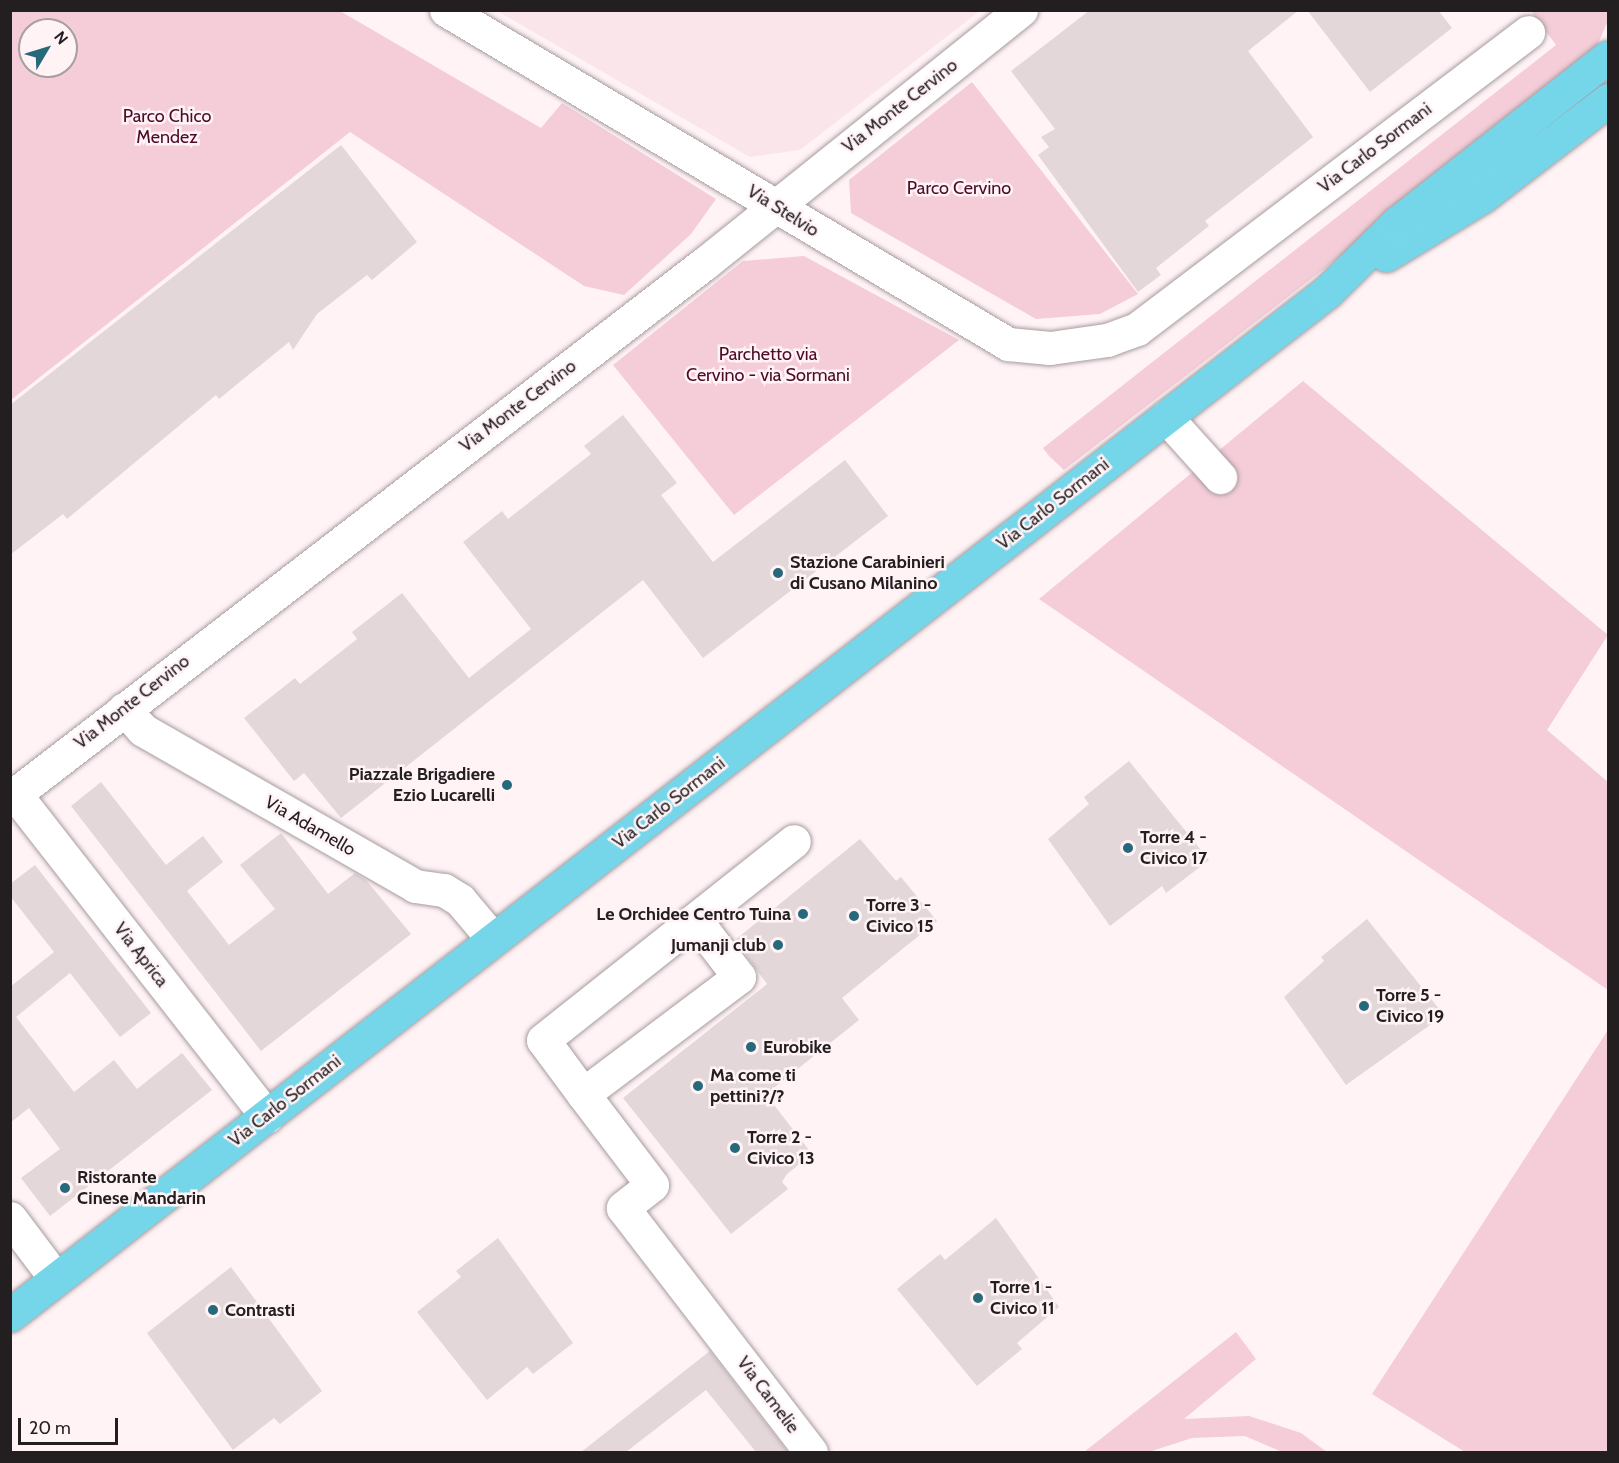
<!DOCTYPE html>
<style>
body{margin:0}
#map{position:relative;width:1619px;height:1463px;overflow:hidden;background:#fff3f6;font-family:Cabin,sans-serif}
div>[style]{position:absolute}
.built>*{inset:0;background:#fae5eb}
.green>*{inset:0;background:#f4cdd8}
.building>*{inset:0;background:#e3d7da}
.roads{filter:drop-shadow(0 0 2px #a79c9f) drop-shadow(0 0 2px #a79c9f)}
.minor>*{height:33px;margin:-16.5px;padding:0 16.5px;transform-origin:16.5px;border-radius:16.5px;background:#fff}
.major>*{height:33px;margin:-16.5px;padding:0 16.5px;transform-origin:16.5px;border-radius:16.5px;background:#75d6ea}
.dots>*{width:16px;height:16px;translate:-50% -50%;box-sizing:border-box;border:3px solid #fff3f6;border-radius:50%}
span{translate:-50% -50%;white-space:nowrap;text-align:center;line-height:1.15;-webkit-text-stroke:5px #fff3f6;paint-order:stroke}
.street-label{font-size:18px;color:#231e20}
.park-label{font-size:18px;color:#4d0b29}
.poi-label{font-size:18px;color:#231e20;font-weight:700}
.left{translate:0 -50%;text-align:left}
.right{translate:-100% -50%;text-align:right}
.frame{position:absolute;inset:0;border:12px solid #231e20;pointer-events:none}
.north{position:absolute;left:18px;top:18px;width:60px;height:60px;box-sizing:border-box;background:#fff3f6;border:2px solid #a79ea0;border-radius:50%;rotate:52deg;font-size:16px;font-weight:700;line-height:24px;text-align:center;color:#231e20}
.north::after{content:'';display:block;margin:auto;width:21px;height:27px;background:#25697b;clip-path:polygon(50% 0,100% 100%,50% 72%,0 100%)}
.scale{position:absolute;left:18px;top:1418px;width:100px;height:27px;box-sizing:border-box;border:3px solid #231e20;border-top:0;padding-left:8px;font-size:18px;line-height:21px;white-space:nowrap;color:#231e20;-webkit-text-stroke:4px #fff3f6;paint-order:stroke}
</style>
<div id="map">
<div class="built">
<div style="clip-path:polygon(497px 11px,980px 11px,800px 150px,750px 157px)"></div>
</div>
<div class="green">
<div style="clip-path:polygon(evenodd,11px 10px,340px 11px,541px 128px,562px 103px,716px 199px,691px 234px,624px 295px,584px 286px,350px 132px,11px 400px,11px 10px,30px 30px,66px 30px,66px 66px,30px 66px,30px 30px)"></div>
<div style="clip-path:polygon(1536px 11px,1607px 11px,1607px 23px,1589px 64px,1064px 470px,1049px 456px,1043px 448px,1556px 45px,1532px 13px)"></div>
<div style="clip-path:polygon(972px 82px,1138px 294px,1100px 314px,1036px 319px,851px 213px,849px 180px)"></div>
<div style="clip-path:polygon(804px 256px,959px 340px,734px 515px,613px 365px,743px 261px)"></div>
<div style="clip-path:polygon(1303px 381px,1608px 635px,1547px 730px,1608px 782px,1608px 990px,1039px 599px)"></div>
<div style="clip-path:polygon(1608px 1030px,1608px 1452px,1465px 1452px,1372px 1394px)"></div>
<div style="clip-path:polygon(1236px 1332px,1256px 1359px,1184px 1419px,1249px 1416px,1301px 1433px,1327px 1452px,1282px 1452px,1245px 1436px,1192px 1438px,1149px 1452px,1084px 1452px)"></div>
</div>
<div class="building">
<div style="clip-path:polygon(1090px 10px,1299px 10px,1248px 51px,1313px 137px,1205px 221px,1209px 226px,1156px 268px,1161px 275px,1138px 292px,1038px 155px,1049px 147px,1041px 137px,1055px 129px,1011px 71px)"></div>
<div style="clip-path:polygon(1307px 10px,1438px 10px,1452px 28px,1370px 92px)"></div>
<div style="clip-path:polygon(341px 145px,417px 242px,372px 280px,367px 275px,317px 314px,293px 350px,289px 342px,219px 399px,216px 395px,67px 519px,63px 514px,10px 555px,10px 405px)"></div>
<div style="clip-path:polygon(623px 415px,677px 483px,661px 495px,713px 562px,845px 460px,888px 516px,703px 658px,643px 580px,341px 818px,304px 773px,294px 781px,244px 718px,295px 678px,300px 684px,357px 639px,352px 632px,402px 593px,469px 678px,531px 629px,463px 542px,502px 511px,508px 519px,591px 454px,584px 446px)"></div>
<div style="clip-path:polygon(1129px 761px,1209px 860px,1166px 893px,1162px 886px,1110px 926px,1048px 839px,1089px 804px,1084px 797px)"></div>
<div style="clip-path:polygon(101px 782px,166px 865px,203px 836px,223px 862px,187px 891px,229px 945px,275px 909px,240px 865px,281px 833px,328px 894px,355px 873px,366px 880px,411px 934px,261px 1051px,71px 806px)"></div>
<div style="clip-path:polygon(860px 839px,896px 881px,901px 877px,937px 921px,842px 998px,859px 1020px,770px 1091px,767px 1096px,812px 1154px,787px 1174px,782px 1182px,788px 1189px,731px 1234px,623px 1098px,767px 984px,735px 940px)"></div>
<div style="clip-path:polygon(35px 865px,151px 1013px,120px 1037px,70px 973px,16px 1017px,74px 1092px,114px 1060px,137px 1089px,182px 1053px,212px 1090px,50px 1216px,21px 1178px,60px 1149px,29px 1108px,10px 1123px,10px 987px,54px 952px,10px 896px,10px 884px)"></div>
<div style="clip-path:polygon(1367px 919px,1444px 1015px,1346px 1085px,1284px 997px,1324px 961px,1321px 957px)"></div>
<div style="clip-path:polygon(996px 1218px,1059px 1307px,1017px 1343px,1022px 1349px,977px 1386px,897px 1289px,940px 1254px,945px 1260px)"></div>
<div style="clip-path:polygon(498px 1238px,573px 1343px,533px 1374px,527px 1367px,487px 1400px,417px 1312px,461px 1277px,456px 1271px)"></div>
<div style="clip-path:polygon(231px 1267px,322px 1391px,280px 1424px,274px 1418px,233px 1450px,147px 1333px)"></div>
<div style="clip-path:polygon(710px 1351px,788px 1452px,756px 1452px,706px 1390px,626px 1452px,581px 1452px)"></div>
</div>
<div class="roads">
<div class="minor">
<div style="left:446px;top:10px;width:654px;rotate:30.72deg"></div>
<div style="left:1008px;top:344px;width:42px;rotate:5.4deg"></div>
<div style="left:1050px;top:348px;width:58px;rotate:-8deg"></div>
<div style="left:1107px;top:340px;width:32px;rotate:-20deg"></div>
<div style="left:1137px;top:329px;width:491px;rotate:-37.2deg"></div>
<div style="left:1166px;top:417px;width:81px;rotate:48deg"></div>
<div style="left:124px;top:709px;width:28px;rotate:48deg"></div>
<div style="left:143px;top:730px;width:314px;rotate:29.8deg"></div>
<div style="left:415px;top:886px;width:29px;rotate:8deg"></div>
<div style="left:444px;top:890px;width:19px;rotate:32deg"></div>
<div style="left:460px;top:900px;width:51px;rotate:49.8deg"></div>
<div style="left:15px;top:794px;width:409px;rotate:52deg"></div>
<div style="left:10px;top:798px;width:877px;rotate:-37.59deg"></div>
<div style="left:705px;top:263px;width:405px;rotate:-38.7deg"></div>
<div style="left:697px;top:922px;width:69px;rotate:52.6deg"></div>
<div style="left:739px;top:977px;width:195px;rotate:143.1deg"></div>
<div style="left:583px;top:1094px;width:67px;rotate:-126.5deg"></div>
<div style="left:543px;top:1040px;width:320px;rotate:-38.4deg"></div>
<div style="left:583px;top:1094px;width:114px;rotate:52.8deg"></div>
<div style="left:652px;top:1185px;width:37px;rotate:142deg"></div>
<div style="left:623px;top:1208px;width:308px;rotate:52.4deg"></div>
<div style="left:10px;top:1218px;width:76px;rotate:53deg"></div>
</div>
<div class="major">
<div style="left:1386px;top:255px;width:114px;rotate:-31.3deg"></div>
<div style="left:1483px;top:196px;width:158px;rotate:-37.5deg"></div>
<div style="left:10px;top:1315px;width:1669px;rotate:-37.84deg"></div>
<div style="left:1328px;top:291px;width:97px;rotate:-44.6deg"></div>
<div style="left:1397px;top:223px;width:268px;rotate:-38.2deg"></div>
</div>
</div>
<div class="dots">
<div style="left:778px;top:573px;background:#25697b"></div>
<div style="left:507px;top:785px;background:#25697b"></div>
<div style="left:1128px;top:848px;background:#25697b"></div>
<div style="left:803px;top:914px;background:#25697b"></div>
<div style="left:854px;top:916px;background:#25697b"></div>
<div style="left:778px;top:945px;background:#25697b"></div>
<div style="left:1364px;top:1006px;background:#25697b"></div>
<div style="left:751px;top:1047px;background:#25697b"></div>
<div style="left:698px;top:1086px;background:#25697b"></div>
<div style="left:735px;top:1148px;background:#25697b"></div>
<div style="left:65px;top:1188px;background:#25697b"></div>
<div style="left:978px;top:1298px;background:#25697b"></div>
<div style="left:213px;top:1310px;background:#25697b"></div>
</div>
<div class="street-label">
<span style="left:900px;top:106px;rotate:-38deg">Via Monte Cervino</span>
<span style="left:1375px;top:148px;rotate:-37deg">Via Carlo Sormani</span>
<span style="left:783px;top:211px;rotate:32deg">Via Stelvio</span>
<span style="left:518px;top:406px;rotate:-37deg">Via Monte Cervino</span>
<span style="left:1053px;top:504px;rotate:-38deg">Via Carlo Sormani</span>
<span style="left:132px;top:702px;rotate:-38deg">Via Monte Cervino</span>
<span style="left:669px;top:803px;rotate:-38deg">Via Carlo Sormani</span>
<span style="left:310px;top:826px;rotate:30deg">Via Adamello</span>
<span style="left:141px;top:955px;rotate:52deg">Via Aprica</span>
<span style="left:285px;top:1101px;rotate:-38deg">Via Carlo Sormani</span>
<span style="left:768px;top:1395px;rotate:53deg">Via Camelie</span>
</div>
<div class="park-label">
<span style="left:167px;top:127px">Parco Chico<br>Mendez</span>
<span style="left:959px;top:188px">Parco Cervino</span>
<span style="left:768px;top:365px">Parchetto via<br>Cervino - via Sormani</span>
</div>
<div class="poi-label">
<span class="left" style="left:790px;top:573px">Stazione Carabinieri<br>di Cusano Milanino</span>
<span class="right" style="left:495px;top:785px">Piazzale Brigadiere<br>Ezio Lucarelli</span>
<span class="left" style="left:1140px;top:848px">Torre 4 -<br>Civico 17</span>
<span class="left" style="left:866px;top:916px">Torre 3 -<br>Civico 15</span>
<span class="right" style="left:791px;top:914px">Le Orchidee Centro Tuina</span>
<span class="right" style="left:766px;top:945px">Jumanji club</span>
<span class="left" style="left:1376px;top:1006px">Torre 5 -<br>Civico 19</span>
<span class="left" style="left:763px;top:1047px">Eurobike</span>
<span class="left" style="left:710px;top:1086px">Ma come ti<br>pettini?/?</span>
<span class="left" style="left:747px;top:1148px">Torre 2 -<br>Civico 13</span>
<span class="left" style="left:77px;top:1188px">Ristorante<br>Cinese Mandarin</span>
<span class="left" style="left:990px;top:1298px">Torre 1 -<br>Civico 11</span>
<span class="left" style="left:225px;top:1310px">Contrasti</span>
</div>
<div class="frame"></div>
<div class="north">N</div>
<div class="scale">20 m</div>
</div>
